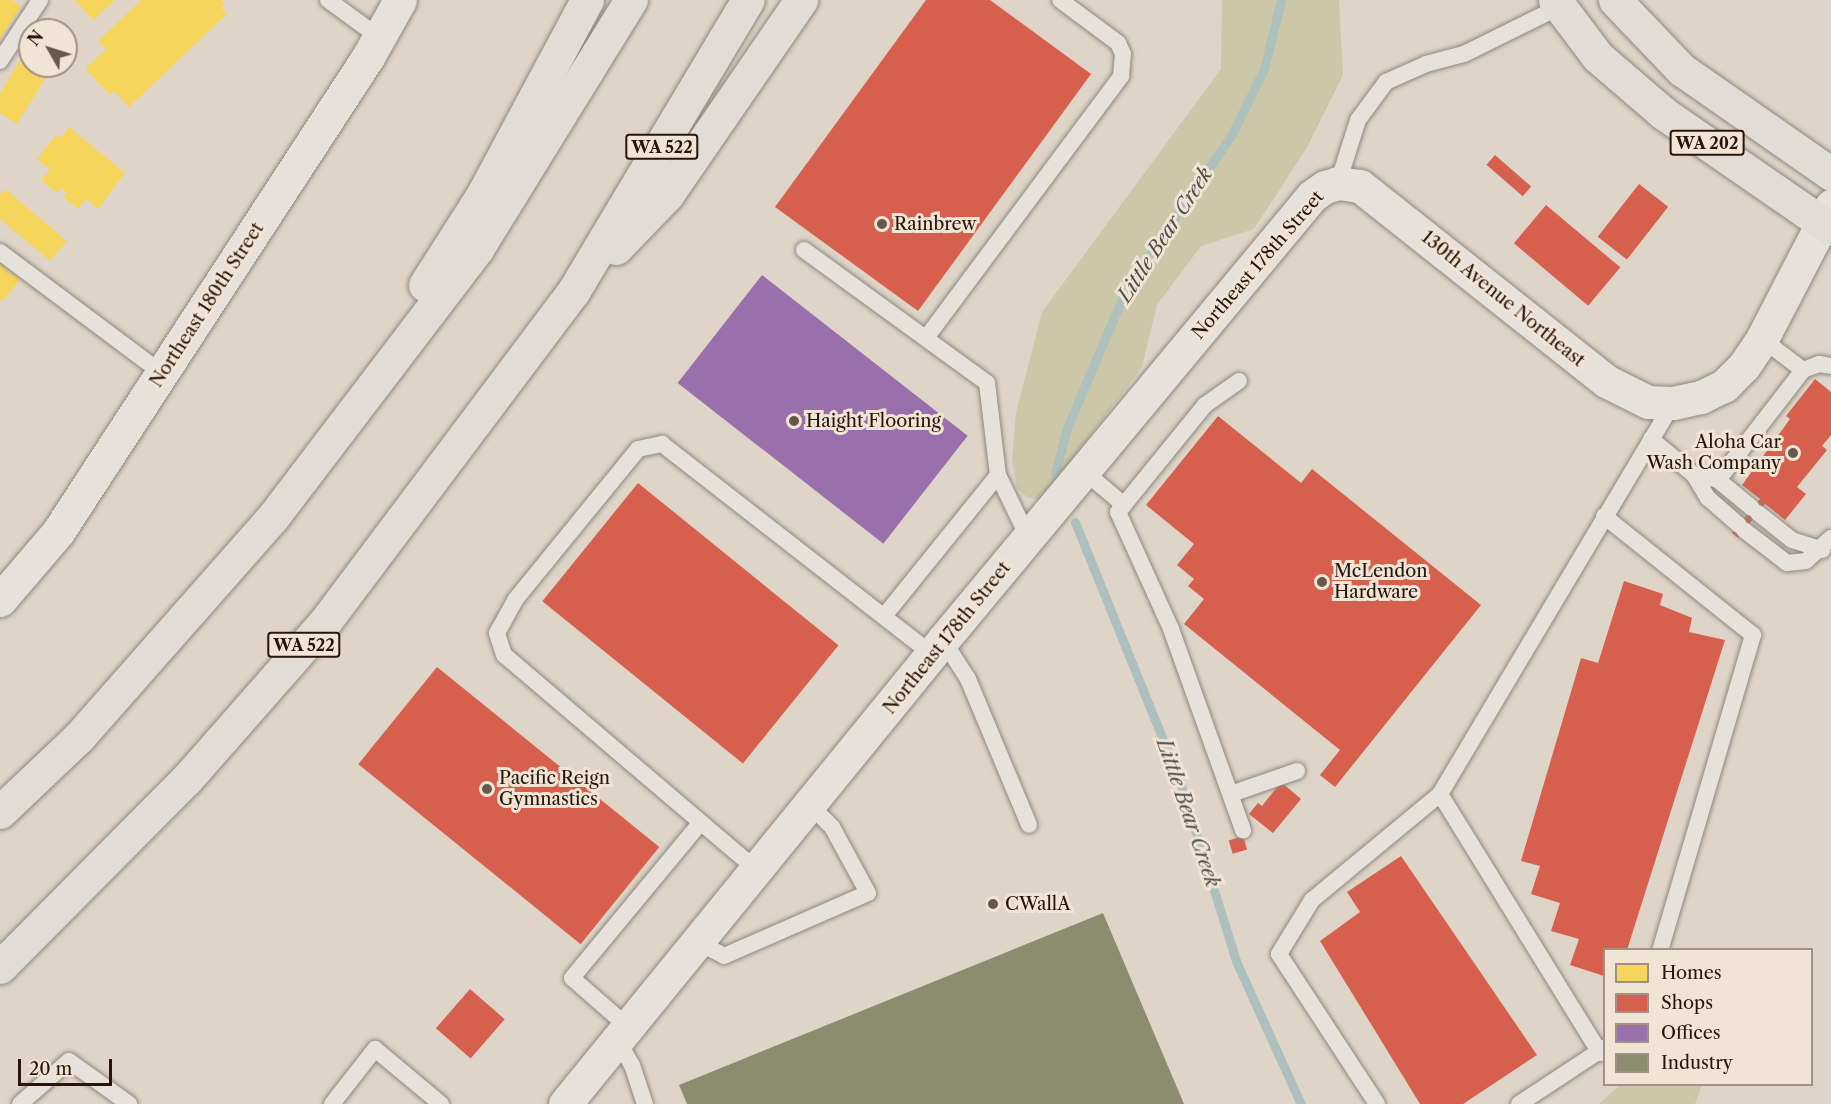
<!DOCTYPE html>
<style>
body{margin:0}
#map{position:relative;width:1831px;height:1104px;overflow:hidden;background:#ded5c8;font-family:"Libre Caslon Text",serif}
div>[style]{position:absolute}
.green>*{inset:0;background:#cbc7a8}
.homes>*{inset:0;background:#f6d55c}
.shops>*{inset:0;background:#d6604d;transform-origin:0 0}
.offices>*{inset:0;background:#9970ab;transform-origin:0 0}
.industry>*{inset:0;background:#8c8c6e}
.stream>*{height:9px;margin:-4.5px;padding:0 4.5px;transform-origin:4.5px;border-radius:4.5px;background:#aec0be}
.roads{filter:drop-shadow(0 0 2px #8e877e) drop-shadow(0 0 2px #8e877e)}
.lane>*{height:16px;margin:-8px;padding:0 8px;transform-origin:8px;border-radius:8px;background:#e6e1db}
.street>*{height:33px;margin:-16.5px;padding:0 16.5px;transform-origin:16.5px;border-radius:16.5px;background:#e6e1db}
.secondary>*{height:33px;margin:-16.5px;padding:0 16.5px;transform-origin:16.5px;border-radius:16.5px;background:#e6e1db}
.primary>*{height:33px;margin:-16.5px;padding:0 16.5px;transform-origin:16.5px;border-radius:16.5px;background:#e1dcd5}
.highway>*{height:33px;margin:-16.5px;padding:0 16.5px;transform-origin:16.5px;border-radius:16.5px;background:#e1dcd5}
.dots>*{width:16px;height:16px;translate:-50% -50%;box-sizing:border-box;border:3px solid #f0e4d5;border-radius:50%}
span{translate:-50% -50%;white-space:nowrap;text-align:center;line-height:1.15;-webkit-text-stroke:6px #f0e4d5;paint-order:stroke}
.shield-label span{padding:2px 4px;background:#f0e4d5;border:2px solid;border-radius:4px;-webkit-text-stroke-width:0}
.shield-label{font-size:16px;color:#27150b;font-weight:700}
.poi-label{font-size:18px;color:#27150b}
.left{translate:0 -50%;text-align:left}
.right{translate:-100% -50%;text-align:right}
.street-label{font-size:18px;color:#27150b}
.water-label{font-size:20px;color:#4f4e48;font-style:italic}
.legend{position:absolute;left:1603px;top:948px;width:210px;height:138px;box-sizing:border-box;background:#f0e4d5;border:2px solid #a09184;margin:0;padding:8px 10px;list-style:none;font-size:18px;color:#27150b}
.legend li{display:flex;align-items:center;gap:12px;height:30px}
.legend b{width:30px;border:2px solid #a09184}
.north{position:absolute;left:18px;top:18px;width:60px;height:60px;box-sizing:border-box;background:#f0e4d5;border:2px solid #a09184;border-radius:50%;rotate:309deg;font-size:16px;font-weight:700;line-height:24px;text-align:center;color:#27150b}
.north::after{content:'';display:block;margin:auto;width:21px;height:27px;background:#67584d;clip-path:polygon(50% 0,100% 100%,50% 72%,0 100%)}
.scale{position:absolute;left:18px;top:1059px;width:94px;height:27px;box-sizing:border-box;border:3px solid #27150b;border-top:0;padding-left:8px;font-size:18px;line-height:21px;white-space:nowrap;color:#27150b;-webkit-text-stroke:4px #f0e4d5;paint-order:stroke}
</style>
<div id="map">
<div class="green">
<div style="clip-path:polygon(1222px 0,1339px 0,1343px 75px,1306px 149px,1254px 229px,1201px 246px,1157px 305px,1142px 367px,1048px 492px,1039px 500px,1027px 497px,1017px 488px,1012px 460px,1016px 413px,1042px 312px,1221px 69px)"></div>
<div style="clip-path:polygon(1620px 1085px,1620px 1084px,1702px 1085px,1695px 1104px,1599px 1104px)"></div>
</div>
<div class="homes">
<div style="clip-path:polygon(0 0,12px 0,21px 6px,0 39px)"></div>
<div style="clip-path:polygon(75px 0,115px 0,93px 20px)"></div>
<div style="clip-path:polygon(141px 0,221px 0,225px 5px,221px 8px,227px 14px,129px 107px,114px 91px,110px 95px,85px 69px,106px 49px,98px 41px)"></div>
<div style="clip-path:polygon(30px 44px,30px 66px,53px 66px,17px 124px,0 113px,0 93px)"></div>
<div style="clip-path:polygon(69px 127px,125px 173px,98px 209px,86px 199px,78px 209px,63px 197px,67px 193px,61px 188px,57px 193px,41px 180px,50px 170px,37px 159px,56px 135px,60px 138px)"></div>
<div style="clip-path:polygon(5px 189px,67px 241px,50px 261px,0 219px,0 195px)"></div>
<div style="clip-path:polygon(0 264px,20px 280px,3px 301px,0 299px)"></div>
</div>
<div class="shops">
<div style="clip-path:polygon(926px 0,990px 0,1091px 74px,918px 311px,775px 207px)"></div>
<div style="left:1495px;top:155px;width:48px;height:13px;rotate:41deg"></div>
<div style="left:1639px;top:184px;width:37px;height:67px;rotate:38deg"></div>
<div style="left:1546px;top:205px;width:97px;height:50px;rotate:40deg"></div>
<div style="clip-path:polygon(1815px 379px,1831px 392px,1831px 435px,1822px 446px,1827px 450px,1797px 487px,1806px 494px,1785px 520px,1765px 504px,1738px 538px,1732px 533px,1760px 499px,1742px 485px,1790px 419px,1786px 416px)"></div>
<div style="clip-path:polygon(1218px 416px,1301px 483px,1312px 469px,1481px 605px,1335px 787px,1320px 775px,1340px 750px,1184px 624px,1204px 599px,1188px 586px,1194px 579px,1177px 565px,1194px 544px,1146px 505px)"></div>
<div style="left:638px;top:483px;width:258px;height:152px;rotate:39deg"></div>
<div style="clip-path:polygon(1624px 581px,1663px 594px,1660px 605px,1692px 618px,1689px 632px,1725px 640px,1627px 950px,1604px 950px,1604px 976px,1570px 965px,1579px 939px,1551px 931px,1560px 903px,1531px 894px,1540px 866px,1521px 861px,1581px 658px,1598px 663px)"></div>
<div style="left:437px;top:667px;width:286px;height:125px;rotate:39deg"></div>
<div style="clip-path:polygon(1281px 782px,1301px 799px,1273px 833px,1249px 814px,1258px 803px,1262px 806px)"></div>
<div style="left:1243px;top:836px;width:14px;height:15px;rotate:73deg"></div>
<div style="clip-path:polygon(1401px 856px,1537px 1055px,1463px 1104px,1420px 1104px,1320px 941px,1360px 912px,1347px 892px)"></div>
<div style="left:470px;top:989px;width:46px;height:52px;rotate:41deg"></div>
</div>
<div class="offices">
<div style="left:762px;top:275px;width:261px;height:137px;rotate:38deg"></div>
</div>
<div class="industry">
<div style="clip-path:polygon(1103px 913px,1184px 1104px,687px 1104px,679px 1085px)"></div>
</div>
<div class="stream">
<div style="left:1055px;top:473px;width:47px;rotate:-75.1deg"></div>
<div style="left:1067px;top:428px;width:151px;rotate:-67deg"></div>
<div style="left:1126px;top:289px;width:188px;rotate:-55.6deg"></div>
<div style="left:1232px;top:134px;width:72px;rotate:-63.8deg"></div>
<div style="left:1264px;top:69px;width:71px;rotate:-76.2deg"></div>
<div style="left:1075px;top:522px;width:284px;rotate:68deg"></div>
<div style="left:1181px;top:785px;width:184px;rotate:72.6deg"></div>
<div style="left:1236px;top:961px;width:157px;rotate:65.6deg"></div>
</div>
<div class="roads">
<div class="lane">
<div style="left:328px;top:0;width:63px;rotate:36deg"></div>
<div style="left:0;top:61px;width:73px;rotate:-56.7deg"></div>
<div style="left:1338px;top:183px;width:66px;rotate:-72.4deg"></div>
<div style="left:1358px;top:120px;width:47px;rotate:-53.6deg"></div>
<div style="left:1386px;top:82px;width:44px;rotate:-24.2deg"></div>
<div style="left:1426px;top:64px;width:39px;rotate:-15deg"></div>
<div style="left:1464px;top:54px;width:106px;rotate:-26.3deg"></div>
<div style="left:804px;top:250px;width:226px;rotate:36deg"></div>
<div style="left:987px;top:383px;width:93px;rotate:83.2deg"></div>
<div style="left:998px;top:475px;width:71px;rotate:64.2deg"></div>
<div style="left:0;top:252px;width:202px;rotate:36.8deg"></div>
<div style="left:926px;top:338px;width:327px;rotate:-53.3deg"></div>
<div style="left:1121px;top:76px;width:22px;rotate:-85deg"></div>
<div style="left:1123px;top:54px;width:12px;rotate:-114deg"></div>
<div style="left:1118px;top:43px;width:72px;rotate:-143.4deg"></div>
<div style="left:1762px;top:339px;width:51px;rotate:37.1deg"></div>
<div style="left:1239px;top:381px;width:42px;rotate:144.8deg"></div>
<div style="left:1205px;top:405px;width:138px;rotate:129.1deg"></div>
<div style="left:1118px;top:512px;width:128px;rotate:65.6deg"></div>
<div style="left:1171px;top:629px;width:214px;rotate:70.3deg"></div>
<div style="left:1651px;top:439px;width:56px;rotate:39.9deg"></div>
<div style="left:1694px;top:475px;width:27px;rotate:59deg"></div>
<div style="left:1708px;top:498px;width:41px;rotate:41.1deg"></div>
<div style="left:1085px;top:472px;width:51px;rotate:40.2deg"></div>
<div style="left:1707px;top:477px;width:11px;rotate:15deg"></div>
<div style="left:1718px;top:480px;width:44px;rotate:39.5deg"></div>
<div style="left:1718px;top:480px;width:139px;rotate:-52.3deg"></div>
<div style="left:1803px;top:370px;width:17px;rotate:-21deg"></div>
<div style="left:1819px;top:364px;width:12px;rotate:9deg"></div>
<div style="left:1758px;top:513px;width:43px;rotate:38.5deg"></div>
<div style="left:1792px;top:540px;width:32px;rotate:18deg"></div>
<div style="left:1604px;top:516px;width:191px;rotate:38.6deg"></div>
<div style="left:1753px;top:635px;width:328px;rotate:106.4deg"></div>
<div style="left:1744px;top:530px;width:54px;rotate:37.5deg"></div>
<div style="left:1787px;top:563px;width:19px;rotate:-6deg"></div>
<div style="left:1806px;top:561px;width:34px;rotate:-43deg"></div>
<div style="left:885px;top:615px;width:180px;rotate:-51.1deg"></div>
<div style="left:943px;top:640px;width:46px;rotate:57.3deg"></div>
<div style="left:968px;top:679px;width:158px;rotate:67.3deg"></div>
<div style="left:1231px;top:794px;width:70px;rotate:-19.2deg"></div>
<div style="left:758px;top:871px;width:333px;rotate:-139.6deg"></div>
<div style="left:504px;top:655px;width:23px;rotate:-108deg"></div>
<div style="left:497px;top:633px;width:38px;rotate:-61deg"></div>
<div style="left:515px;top:600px;width:195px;rotate:-50.8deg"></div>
<div style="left:638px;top:449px;width:25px;rotate:-12deg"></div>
<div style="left:662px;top:444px;width:342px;rotate:37.9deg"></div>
<div style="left:699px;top:943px;width:28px;rotate:27deg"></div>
<div style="left:724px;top:956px;width:157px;rotate:-23.6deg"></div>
<div style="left:868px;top:893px;width:75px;rotate:-118.6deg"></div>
<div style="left:832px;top:827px;width:30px;rotate:-135deg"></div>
<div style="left:628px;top:1027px;width:74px;rotate:-138.8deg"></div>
<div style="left:572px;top:978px;width:202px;rotate:-50.4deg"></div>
<div style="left:618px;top:1041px;width:28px;rotate:60deg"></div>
<div style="left:632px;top:1065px;width:41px;rotate:71.6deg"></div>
<div style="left:1600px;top:1053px;width:304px;rotate:-121.7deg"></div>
<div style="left:1440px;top:794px;width:455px;rotate:-59.2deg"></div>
<div style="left:20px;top:1104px;width:65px;rotate:-41.3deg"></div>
<div style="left:69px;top:1061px;width:74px;rotate:35.6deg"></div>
<div style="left:332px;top:1104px;width:70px;rotate:-52deg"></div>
<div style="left:375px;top:1049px;width:86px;rotate:39.8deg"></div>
<div style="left:1377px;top:1104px;width:179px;rotate:-123.2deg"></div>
<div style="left:1279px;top:954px;width:63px;rotate:-58.6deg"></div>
<div style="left:1312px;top:900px;width:166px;rotate:-39.6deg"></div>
<div style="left:1519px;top:1104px;width:102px;rotate:-33.4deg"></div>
</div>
<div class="street">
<div style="left:565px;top:1104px;width:598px;rotate:-50.83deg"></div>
<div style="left:943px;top:640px;width:577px;rotate:-50.27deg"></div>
<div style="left:1312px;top:196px;width:16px;rotate:-35deg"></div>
<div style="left:1325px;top:187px;width:14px;rotate:-17deg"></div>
<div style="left:1338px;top:183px;width:22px;rotate:8deg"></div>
<div style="left:1360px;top:186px;width:314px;rotate:38.4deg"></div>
<div style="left:1606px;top:381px;width:47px;rotate:26.6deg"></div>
<div style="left:1648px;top:402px;width:25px;rotate:2deg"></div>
</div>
<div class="secondary">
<div style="left:1673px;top:403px;width:29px;rotate:-12deg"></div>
<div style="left:1701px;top:397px;width:25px;rotate:-26deg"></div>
<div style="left:1724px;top:386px;width:28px;rotate:-45deg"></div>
<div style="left:1744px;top:366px;width:32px;rotate:-56deg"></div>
<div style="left:1762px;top:339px;width:150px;rotate:-62.6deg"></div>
<div style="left:0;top:600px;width:89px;rotate:-49.5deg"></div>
<div style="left:58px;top:532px;width:567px;rotate:-56.87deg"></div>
<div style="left:368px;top:57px;width:65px;rotate:-60.7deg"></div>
</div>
<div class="primary">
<div style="left:1555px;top:0;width:71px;rotate:53deg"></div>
<div style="left:1598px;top:57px;width:86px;rotate:40.7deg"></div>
<div style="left:1663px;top:113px;width:204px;rotate:34.6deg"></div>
<div style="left:1615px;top:0;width:97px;rotate:46.3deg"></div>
<div style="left:1682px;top:70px;width:182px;rotate:34.9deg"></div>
</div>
<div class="highway">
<div style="left:616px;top:248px;width:74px;rotate:-46.1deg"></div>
<div style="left:667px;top:195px;width:237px;rotate:-55.5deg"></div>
<div style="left:425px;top:285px;width:108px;rotate:-57.5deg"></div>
<div style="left:483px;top:194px;width:220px;rotate:-61.8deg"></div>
<div style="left:0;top:812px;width:109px;rotate:-43.5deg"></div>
<div style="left:79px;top:737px;width:293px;rotate:-48.6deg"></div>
<div style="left:273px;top:517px;width:337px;rotate:-52.7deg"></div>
<div style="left:477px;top:249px;width:293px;rotate:-58.3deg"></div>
<div style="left:0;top:967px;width:264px;rotate:-45.2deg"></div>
<div style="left:186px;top:780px;width:210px;rotate:-48.7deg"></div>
<div style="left:325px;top:622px;width:413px;rotate:-53.1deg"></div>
<div style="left:573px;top:292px;width:340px;rotate:-59.1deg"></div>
</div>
</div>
<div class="dots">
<div style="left:882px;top:224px;background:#67584d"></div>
<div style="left:794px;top:421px;background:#67584d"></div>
<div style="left:1793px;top:453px;background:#67584d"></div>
<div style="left:1322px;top:582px;background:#67584d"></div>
<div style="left:487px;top:789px;background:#67584d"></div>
<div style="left:993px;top:904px;background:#67584d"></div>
</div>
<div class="shield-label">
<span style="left:1707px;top:143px">WA 202</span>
<span style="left:662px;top:147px">WA 522</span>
<span style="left:304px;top:645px">WA 522</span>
</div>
<div class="poi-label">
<span class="left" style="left:894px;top:224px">Rainbrew</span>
<span class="left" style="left:806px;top:421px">Haight Flooring</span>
<span class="right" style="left:1781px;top:453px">Aloha Car<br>Wash Company</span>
<span class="left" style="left:1334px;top:582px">McLendon<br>Hardware</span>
<span class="left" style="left:499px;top:789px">Pacific Reign<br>Gymnastics</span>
<span class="left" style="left:1005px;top:904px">CWallA</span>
</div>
<div class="street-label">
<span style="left:1258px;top:265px;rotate:-49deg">Northeast 178th Street</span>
<span style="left:1503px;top:299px;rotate:39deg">130th Avenue Northeast</span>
<span style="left:207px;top:305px;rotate:-57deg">Northeast 180th Street</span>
<span style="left:947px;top:638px;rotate:-51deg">Northeast 178th Street</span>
</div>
<div class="water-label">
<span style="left:1165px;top:235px;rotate:-57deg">Little Bear Creek</span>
<span style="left:1188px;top:813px;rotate:71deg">Little Bear Creek</span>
</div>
<ul class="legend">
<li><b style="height:16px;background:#f6d55c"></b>Homes</li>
<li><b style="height:16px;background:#d6604d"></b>Shops</li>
<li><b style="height:16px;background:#9970ab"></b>Offices</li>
<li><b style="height:16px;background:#8c8c6e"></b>Industry</li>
</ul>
<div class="north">N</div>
<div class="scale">20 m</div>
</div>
